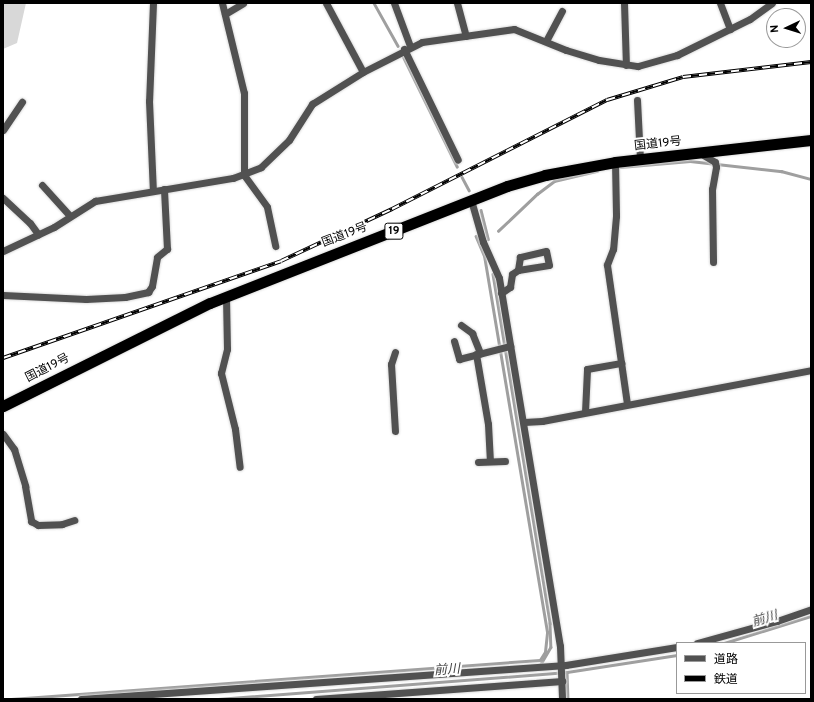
<!DOCTYPE html>
<meta charset="utf-8">
<style>
body{margin:0}
#map{position:relative;width:814px;height:702px;overflow:hidden;background:#fff;font-family:Overpass,"Noto Sans JP",sans-serif}
div>[style]{position:absolute}
.green>*{inset:0;background:#d8d8d8}
.stream>*{height:2.5px;margin:-1.25px;padding:0 1.25px;transform-origin:1.25px;border-radius:1.25px;background:#9f9f9f}
.roads{filter:drop-shadow(0 0 1px #dbdbdb) drop-shadow(0 0 1px #dbdbdb)}
.minor>*{height:7px;margin:-3.5px;padding:0 3.5px;transform-origin:3.5px;border-radius:3.5px;background:#515151}
.trunk>*{height:11px;margin:-5.5px;padding:0 5.5px;transform-origin:5.5px;border-radius:5.5px;background:#000}
.rail>*{height:4px;margin-top:-2px;transform-origin:0;background:repeating-linear-gradient(90deg,#fff 0 8px,#000 0 16px);box-sizing:border-box;border-block:1px solid #000}
span{translate:-50% -50%;white-space:nowrap;text-align:center;line-height:1.15;-webkit-text-stroke:4px #fff;paint-order:stroke}
.shield-label span{padding:1px 3px;background:#fff;border:1px solid;border-radius:3px;-webkit-text-stroke-width:0}
.shield-label{font-size:11px;color:#000;font-weight:700}
.street-label{font-size:12px;color:#000}
.water-label{font-size:13px;color:#404040;font-style:italic}
.frame{position:absolute;inset:0;border:4px solid #000;pointer-events:none}
.legend{position:absolute;left:676px;top:642px;width:130px;height:52px;box-sizing:border-box;background:#fff;border:1px solid #999;margin:0;padding:5px 7px;list-style:none;font-size:12px;color:#000}
.legend li{display:flex;align-items:center;gap:8px;height:20px}
.legend b{width:20px;border:1px solid #999}
.north{position:absolute;left:766px;top:8px;width:40px;height:40px;box-sizing:border-box;background:#fff;border:1px solid #999;border-radius:50%;rotate:266deg;font-size:11px;font-weight:700;line-height:16px;text-align:center;color:#000}
.north::after{content:'';display:block;margin:auto;width:14px;height:18px;background:#000;clip-path:polygon(50% 0,100% 100%,50% 72%,0 100%)}
</style>
<div id="map">
<div class="green">
<div style="clip-path:polygon(3px 3px,26px 3px,17px 43px,3px 49px)"></div>
</div>
<div class="stream">
<div style="left:374px;top:3px;width:49px;rotate:60.8deg"></div>
<div style="left:403px;top:56px;width:123px;rotate:63.9deg"></div>
<div style="left:620px;top:167px;width:70px;rotate:-4.9deg"></div>
<div style="left:690px;top:161px;width:92px;rotate:6.3deg"></div>
<div style="left:781px;top:171px;width:31px;rotate:15deg"></div>
<div style="left:462px;top:177px;width:15px;rotate:62deg"></div>
<div style="left:481px;top:210px;width:30px;rotate:76deg"></div>
<div style="left:498px;top:231px;width:54px;rotate:-43.5deg"></div>
<div style="left:537px;top:194px;width:21px;rotate:-37deg"></div>
<div style="left:554px;top:181px;width:44px;rotate:-13.1deg"></div>
<div style="left:493px;top:274px;width:354px;rotate:80.7deg"></div>
<div style="left:550px;top:623px;width:24px;rotate:88deg"></div>
<div style="left:551px;top:647px;width:22px;rotate:120deg"></div>
<div style="left:724px;top:643px;width:91px;rotate:-17.2deg"></div>
<div style="left:567px;top:672px;width:27px;rotate:88deg"></div>
<div style="left:11px;top:699px;width:530px;rotate:-4.22deg"></div>
<div style="left:540px;top:660px;width:9px;rotate:-58deg"></div>
<div style="left:545px;top:652px;width:20px;rotate:-84deg"></div>
<div style="left:547px;top:632px;width:381px;rotate:-99.5deg"></div>
<div style="left:484px;top:256px;width:21px;rotate:-113deg"></div>
<div style="left:218px;top:699px;width:350px;rotate:-4.4deg"></div>
<div style="left:567px;top:672px;width:111px;rotate:-8.8deg"></div>
</div>
<div class="roads">
<div class="minor">
<div style="left:153px;top:3px;width:98px;rotate:92.3deg"></div>
<div style="left:149px;top:101px;width:90px;rotate:87.5deg"></div>
<div style="left:222px;top:3px;width:93px;rotate:76.3deg"></div>
<div style="left:244px;top:93px;width:82px;rotate:90deg"></div>
<div style="left:244px;top:175px;width:39px;rotate:54deg"></div>
<div style="left:267px;top:207px;width:40px;rotate:78deg"></div>
<div style="left:326px;top:3px;width:78px;rotate:61.8deg"></div>
<div style="left:394px;top:3px;width:46px;rotate:69.6deg"></div>
<div style="left:457px;top:3px;width:34px;rotate:75deg"></div>
<div style="left:624px;top:3px;width:62px;rotate:88.2deg"></div>
<div style="left:720px;top:3px;width:28px;rotate:69deg"></div>
<div style="left:225px;top:14px;width:21px;rotate:-31deg"></div>
<div style="left:546px;top:41px;width:34px;rotate:-62deg"></div>
<div style="left:404px;top:49px;width:123px;rotate:64.1deg"></div>
<div style="left:637px;top:100px;width:59px;rotate:87.1deg"></div>
<div style="left:3px;top:130px;width:34px;rotate:-56deg"></div>
<div style="left:700px;top:153px;width:17px;rotate:31deg"></div>
<div style="left:715px;top:162px;width:5px;rotate:79deg"></div>
<div style="left:716px;top:167px;width:22px;rotate:100deg"></div>
<div style="left:712px;top:189px;width:73px;rotate:89.2deg"></div>
<div style="left:615px;top:162px;width:54px;rotate:88.9deg"></div>
<div style="left:616px;top:216px;width:33px;rotate:95deg"></div>
<div style="left:613px;top:249px;width:17px;rotate:111deg"></div>
<div style="left:607px;top:265px;width:140px;rotate:81.8deg"></div>
<div style="left:42px;top:185px;width:42px;rotate:47.9deg"></div>
<div style="left:3px;top:198px;width:37px;rotate:43deg"></div>
<div style="left:30px;top:223px;width:14px;rotate:54deg"></div>
<div style="left:471px;top:200px;width:44px;rotate:74.1deg"></div>
<div style="left:483px;top:242px;width:39px;rotate:66deg"></div>
<div style="left:499px;top:278px;width:373px;rotate:80.6deg"></div>
<div style="left:560px;top:646px;width:53px;rotate:87.8deg"></div>
<div style="left:3px;top:251px;width:56px;rotate:-25.2deg"></div>
<div style="left:54px;top:227px;width:49px;rotate:-32.4deg"></div>
<div style="left:95px;top:201px;width:140px;rotate:-9.5deg"></div>
<div style="left:233px;top:178px;width:30px;rotate:-21deg"></div>
<div style="left:261px;top:167px;width:39px;rotate:-44deg"></div>
<div style="left:289px;top:140px;width:43px;rotate:-57.4deg"></div>
<div style="left:312px;top:104px;width:60px;rotate:-32.1deg"></div>
<div style="left:363px;top:72px;width:66px;rotate:-27deg"></div>
<div style="left:422px;top:42px;width:93px;rotate:-8deg"></div>
<div style="left:514px;top:29px;width:56px;rotate:22deg"></div>
<div style="left:566px;top:50px;width:34px;rotate:17deg"></div>
<div style="left:599px;top:60px;width:39px;rotate:9deg"></div>
<div style="left:638px;top:66px;width:41px;rotate:-15.8deg"></div>
<div style="left:677px;top:55px;width:81px;rotate:-26.3deg"></div>
<div style="left:750px;top:19px;width:27px;rotate:-36deg"></div>
<div style="left:501px;top:293px;width:11px;rotate:-34deg"></div>
<div style="left:510px;top:287px;width:13px;rotate:-81deg"></div>
<div style="left:512px;top:274px;width:7px;rotate:-34deg"></div>
<div style="left:518px;top:270px;width:31px;rotate:-9deg"></div>
<div style="left:549px;top:265px;width:14px;rotate:-102deg"></div>
<div style="left:546px;top:251px;width:27px;rotate:167deg"></div>
<div style="left:520px;top:257px;width:13px;rotate:99deg"></div>
<div style="left:3px;top:295px;width:83px;rotate:2.8deg"></div>
<div style="left:86px;top:299px;width:39px;rotate:-3deg"></div>
<div style="left:125px;top:297px;width:24px;rotate:-12deg"></div>
<div style="left:148px;top:292px;width:7px;rotate:-56deg"></div>
<div style="left:152px;top:286px;width:29px;rotate:-80deg"></div>
<div style="left:157px;top:257px;width:13px;rotate:-39deg"></div>
<div style="left:167px;top:249px;width:60px;rotate:-92.9deg"></div>
<div style="left:226px;top:297px;width:52px;rotate:88.9deg"></div>
<div style="left:227px;top:349px;width:25px;rotate:104deg"></div>
<div style="left:221px;top:373px;width:58px;rotate:76deg"></div>
<div style="left:235px;top:429px;width:38px;rotate:83deg"></div>
<div style="left:461px;top:325px;width:14px;rotate:36deg"></div>
<div style="left:472px;top:333px;width:22px;rotate:68deg"></div>
<div style="left:454px;top:341px;width:19px;rotate:74deg"></div>
<div style="left:459px;top:359px;width:53px;rotate:-14.3deg"></div>
<div style="left:395px;top:352px;width:13px;rotate:108deg"></div>
<div style="left:391px;top:364px;width:67px;rotate:86.6deg"></div>
<div style="left:476px;top:354px;width:71px;rotate:80.3deg"></div>
<div style="left:488px;top:424px;width:37px;rotate:87deg"></div>
<div style="left:585px;top:412px;width:43px;rotate:-87.3deg"></div>
<div style="left:587px;top:369px;width:35px;rotate:-10deg"></div>
<div style="left:524px;top:422px;width:18px;rotate:-3deg"></div>
<div style="left:542px;top:421px;width:274px;rotate:-10.7deg"></div>
<div style="left:3px;top:434px;width:19px;rotate:54deg"></div>
<div style="left:14px;top:449px;width:39px;rotate:73deg"></div>
<div style="left:25px;top:486px;width:36px;rotate:80deg"></div>
<div style="left:31px;top:521px;width:8px;rotate:30deg"></div>
<div style="left:38px;top:525px;width:24px;rotate:-2deg"></div>
<div style="left:62px;top:524px;width:13px;rotate:-18deg"></div>
<div style="left:478px;top:462px;width:27px;rotate:-2deg"></div>
<div style="left:697px;top:643px;width:83px;rotate:-15.4deg"></div>
<div style="left:777px;top:621px;width:36px;rotate:-19deg"></div>
<div style="left:81px;top:699px;width:486px;rotate:-4deg"></div>
<div style="left:566px;top:665px;width:112px;rotate:-9.2deg"></div>
<div style="left:316px;top:699px;width:247px;rotate:-4.2deg"></div>
</div>
<div class="trunk">
<div style="left:3px;top:406px;width:231px;rotate:-26.5deg"></div>
<div style="left:210px;top:303px;width:319px;rotate:-21.5deg"></div>
<div style="left:507px;top:186px;width:40px;rotate:-16deg"></div>
<div style="left:545px;top:175px;width:71px;rotate:-10.5deg"></div>
<div style="left:615px;top:162px;width:197px;rotate:-6.4deg"></div>
</div>
</div>
<div class="rail">
<div style="left:3px;top:358px;width:294px;rotate:-19.2deg"></div>
<div style="left:281px;top:261px;width:123px;rotate:-25.1deg"></div>
<div style="left:392px;top:209px;width:241px;rotate:-26.9deg"></div>
<div style="left:607px;top:100px;width:79px;rotate:-16.8deg"></div>
<div style="left:683px;top:77px;width:129px;rotate:-6.7deg"></div>
</div>
<div class="shield-label">
<span style="left:394px;top:231px">19</span>
</div>
<div class="street-label">
<span style="left:658px;top:145px;rotate:-6deg">国道19号</span>
<span style="left:345px;top:236px;rotate:-21deg">国道19号</span>
<span style="left:48px;top:369px;rotate:-27deg">国道19号</span>
</div>
<div class="water-label">
<span style="left:765px;top:620px;rotate:-17deg">前川</span>
<span style="left:447px;top:671px;rotate:-4deg">前川</span>
</div>
<div class="frame"></div>
<ul class="legend">
<li><b style="height:5px;background:#515151"></b>道路</li>
<li><b style="height:5px;background:#000"></b>鉄道</li>
</ul>
<div class="north">N</div>
</div>
